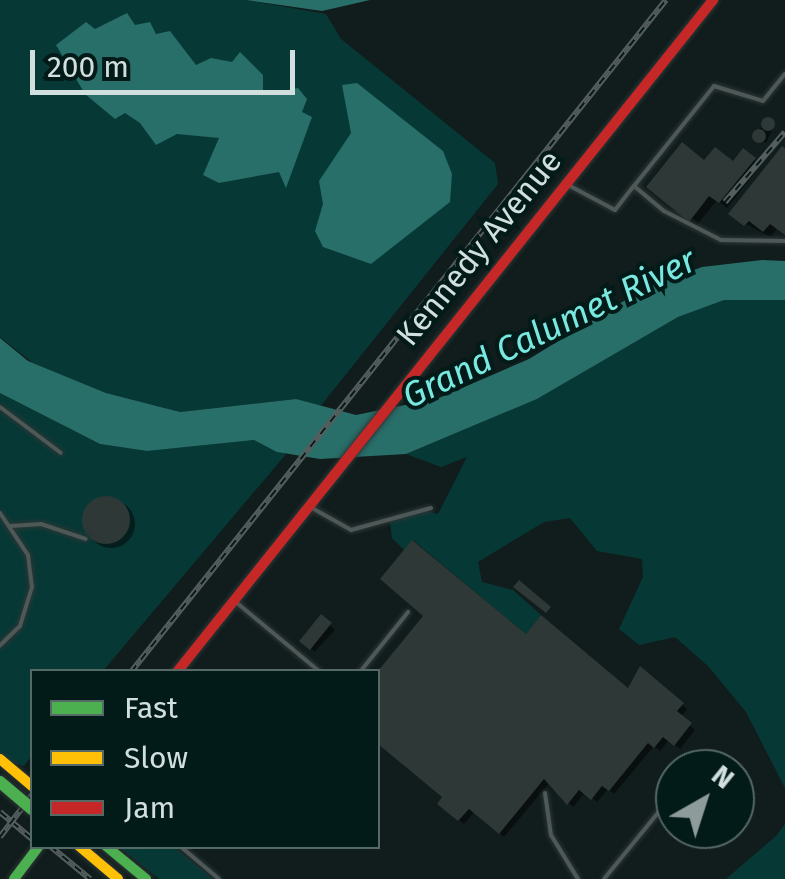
<!DOCTYPE html>
<style>
body{margin:0}
#map{position:relative;width:785px;height:879px;overflow:hidden;background:#101d1c;font-family:"Fira Sans",sans-serif}
div>[style]{position:absolute}
.green>*{inset:0;background:#063936}
.water>*{inset:0;background:#286e69}
.shadow>*{inset:0;background:#0007;transform-origin:0 0}
.round{border-radius:50%}
.building>*{inset:0;background:#2d3837;transform-origin:0 0}
.roads{filter:drop-shadow(0 0 2px #2d3636) drop-shadow(0 0 2px #2d3636)}
.lane>*{height:4px;margin:-2px;padding:0 2px;transform-origin:2px;border-radius:2px;background:#4e5857}
.fast>*{height:10px;margin:-5px;padding:0 5px;transform-origin:5px;border-radius:5px;background:#4caf50}
.slow>*{height:10px;margin:-5px;padding:0 5px;transform-origin:5px;border-radius:5px;background:#ffc107}
.jam>*{height:10px;margin:-5px;padding:0 5px;transform-origin:5px;border-radius:5px;background:#c62828}
.rail>*{height:6px;margin-top:-3px;transform-origin:0;background:repeating-linear-gradient(90deg,#021a18 0 8px,#555e5d 0 16px);box-sizing:border-box;border-block:2px solid #555e5d}
.bridges{filter:drop-shadow(0 0 2px #2d3636) drop-shadow(0 0 2px #2d3636)}
.fast-bridge>*{height:12px;margin:-6px;padding:0 6px;transform-origin:6px;border-radius:6px;background:#4caf50}
span{translate:-50% -50%;white-space:nowrap;text-align:center;line-height:1.15;-webkit-text-stroke:8px #021a18;paint-order:stroke}
.street-label{font-size:32px;color:#d1e0de}
.water-label{font-size:35px;color:#78e8e0;font-style:italic}
.legend{position:absolute;left:30px;top:669px;width:350px;height:180px;box-sizing:border-box;background:#021a18;border:2px solid #556967;margin:0;padding:12px 18px;list-style:none;font-size:30px;color:#d1e0de}
.legend li{display:flex;align-items:center;gap:20px;height:50px}
.legend b{width:50px;border:2px solid #556967}
.north{position:absolute;left:655px;top:749px;width:100px;height:100px;box-sizing:border-box;background:#021a18;border:2px solid #556967;border-radius:50%;rotate:39deg;font-size:28px;font-weight:700;line-height:40px;text-align:center;color:#d1e0de}
.north::after{content:'';display:block;margin:auto;width:35px;height:45px;background:#8d9c9a;clip-path:polygon(50% 0,100% 100%,50% 72%,0 100%)}
.scale{position:absolute;left:30px;top:50px;width:265px;height:45px;box-sizing:border-box;border:5px solid #d1e0de;border-top:0;padding-left:12px;font-size:30px;line-height:35px;white-space:nowrap;color:#d1e0de;-webkit-text-stroke:8px #021a18;paint-order:stroke}
</style>
<div id="map">
<div class="green">
<div style="clip-path:polygon(0 0,246px 0,326px 14px,341px 39px,495px 163px,498px 184px,319px 408px,296px 399px,180px 412px,106px 393px,33px 363px,0 337px)"></div>
<div style="clip-path:polygon(723px 300px,785px 300px,785px 788px,746px 712px,708px 666px,675px 637px,639px 645px,619px 629px,643px 577px,642px 559px,597px 551px,570px 518px,544px 522px,478px 562px,482px 582px,513px 590px,541px 615px,526px 634px,413px 540px,404px 550px,392px 538px,390px 522px,418px 509px,438px 514px,467px 457px,441px 467px,406px 454px,537px 399px,678px 317px)"></div>
<div style="clip-path:polygon(0 393px,100px 444px,147px 451px,254px 440px,286px 454px,103px 671px,32px 672px,32px 755px,24px 766px,0 759px)"></div>
<div style="clip-path:polygon(785px 824px,785px 879px,726px 879px,776px 836px)"></div>
<div style="clip-path:polygon(119px 847px,174px 847px,213px 879px,159px 879px)"></div>
</div>
<div class="water">
<div style="clip-path:polygon(246px 0,370px 0,322px 11px)"></div>
<div style="clip-path:polygon(127px 13px,135px 25px,150px 22px,156px 34px,170px 31px,196px 65px,211px 58px,232px 62px,240px 52px,263px 75px,263px 95px,298px 88px,307px 99px,302px 112px,312px 117px,286px 188px,279px 172px,219px 183px,203px 175px,219px 138px,177px 134px,156px 145px,140px 123px,125px 113px,115px 119px,85px 94px,56px 45px,86px 22px,95px 29px)"></div>
<div style="clip-path:polygon(357px 83px,443px 151px,452px 174px,450px 202px,371px 264px,323px 247px,315px 231px,323px 204px,319px 181px,351px 133px,342px 85px)"></div>
<div style="clip-path:polygon(762px 260px,785px 261px,785px 300px,724px 300px,678px 317px,537px 399px,406px 454px,320px 459px,277px 452px,254px 440px,147px 451px,100px 444px,0 393px,0 338px,28px 361px,106px 393px,180px 412px,296px 399px,356px 415px,439px 398px,529px 359px,645px 288px,702px 267px)"></div>
</div>
<div class="shadow">
<div style="clip-path:polygon(765px 121px,775px 124px,766px 143px,755px 138px)"></div>
<div style="clip-path:polygon(785px 152px,785px 234px,777px 228px,771px 237px,738px 220px)"></div>
<div style="clip-path:polygon(754px 160px,760px 166px,727px 208px,717px 200px,696px 226px,656px 194px)"></div>
<div class="round" style="left:87px;top:500px;width:48px;height:48px"></div>
<div style="clip-path:polygon(426px 616px,526px 637px,629px 692px,682px 705px,687px 709px,681px 717px,695px 730px,680px 749px,669px 740px,660px 751px,654px 746px,614px 794px,608px 789px,597px 802px,585px 792px,573px 807px,550px 782px,504px 837px,474px 812px,464px 824px,440px 803px,445px 798px,378px 742px,378px 675px)"></div>
<div style="left:321px;top:617px;width:19px;height:30px;rotate:43deg"></div>
</div>
<div class="building">
<div class="round" style="left:761px;top:117px;width:14px;height:14px"></div>
<div class="round" style="left:752px;top:129px;width:14px;height:14px"></div>
<div style="clip-path:polygon(682px 142px,704px 160px,715px 147px,733px 161px,743px 148px,756px 158px,719px 203px,709px 196px,689px 222px,646px 187px)"></div>
<div style="clip-path:polygon(782px 146px,785px 148px,785px 235px,770px 224px,763px 232px,749px 221px,744px 226px,728px 214px)"></div>
<div class="round" style="left:82px;top:496px;width:48px;height:48px"></div>
<div style="clip-path:polygon(412px 540px,526px 634px,541px 615px,628px 688px,640px 666px,684px 703px,677px 711px,692px 723px,674px 746px,663px 737px,654px 748px,648px 743px,609px 791px,602px 786px,591px 800px,579px 790px,567px 805px,544px 779px,499px 834px,469px 809px,458px 821px,437px 804px,442px 797px,378px 744px,378px 671px,423px 616px,380px 579px)"></div>
<div style="clip-path:polygon(519px 580px,551px 607px,546px 613px,513px 587px)"></div>
<div style="left:321px;top:614px;width:14px;height:35px;rotate:39deg"></div>
</div>
<div class="roads">
<div class="lane">
<div style="left:570px;top:186px;width:51px;rotate:28.1deg"></div>
<div style="left:615px;top:210px;width:31px;rotate:-52deg"></div>
<div style="left:634px;top:186px;width:39px;rotate:40deg"></div>
<div style="left:664px;top:211px;width:64px;rotate:27deg"></div>
<div style="left:721px;top:240px;width:64px;rotate:0.9deg"></div>
<div style="left:634px;top:186px;width:128px;rotate:-51.3deg"></div>
<div style="left:714px;top:86px;width:51px;rotate:17deg"></div>
<div style="left:763px;top:101px;width:35px;rotate:-51deg"></div>
<div style="left:0;top:407px;width:76px;rotate:37deg"></div>
<div style="left:312px;top:508px;width:45px;rotate:29.4deg"></div>
<div style="left:351px;top:530px;width:83px;rotate:-15.4deg"></div>
<div style="left:0;top:513px;width:50px;rotate:56.3deg"></div>
<div style="left:28px;top:555px;width:32px;rotate:83deg"></div>
<div style="left:32px;top:587px;width:41px;rotate:107.1deg"></div>
<div style="left:20px;top:626px;width:28px;rotate:136deg"></div>
<div style="left:11px;top:526px;width:30px;rotate:-4deg"></div>
<div style="left:41px;top:524px;width:47px;rotate:18.4deg"></div>
<div style="left:237px;top:603px;width:108px;rotate:39.7deg"></div>
<div style="left:360px;top:672px;width:77px;rotate:-51.3deg"></div>
<div style="left:694px;top:769px;width:16px;rotate:-52deg"></div>
<div style="left:545px;top:793px;width:42px;rotate:81.9deg"></div>
<div style="left:551px;top:835px;width:52px;rotate:58.5deg"></div>
<div style="left:180px;top:846px;width:51px;rotate:40.2deg"></div>
<div style="left:604px;top:879px;width:112px;rotate:-50.8deg"></div>
</div>
<div class="fast">
<div style="left:106px;top:846px;width:52px;rotate:39.5deg"></div>
<div style="left:14px;top:879px;width:41px;rotate:-52.9deg"></div>
</div>
<div class="slow">
<div style="left:0;top:759px;width:42px;rotate:40.2deg"></div>
<div style="left:79px;top:846px;width:51px;rotate:40.2deg"></div>
</div>
<div class="jam">
<div style="left:177px;top:672px;width:860px;rotate:-51.42deg"></div>
</div>
</div>
<div class="rail">
<div style="left:725px;top:202px;width:92px;rotate:-49.4deg"></div>
<div style="left:131px;top:672px;width:859px;rotate:-51.48deg"></div>
<div style="left:0;top:812px;width:42px;rotate:40.2deg"></div>
<div style="left:0;top:837px;width:53px;rotate:-52.7deg"></div>
<div style="left:50px;top:846px;width:52px;rotate:39.5deg"></div>
</div>
<div class="bridges">
<div class="fast-bridge">
<div style="left:0;top:782px;width:42px;rotate:40.2deg"></div>
</div>
</div>
<div class="street-label">
<span style="left:479px;top:248px;rotate:-51deg">Kennedy Avenue</span>
</div>
<div class="water-label">
<span style="left:549px;top:328px;rotate:-26deg">Grand Calumet River</span>
</div>
<ul class="legend">
<li><b style="height:12px;background:#4caf50"></b>Fast</li>
<li><b style="height:12px;background:#ffc107"></b>Slow</li>
<li><b style="height:12px;background:#c62828"></b>Jam</li>
</ul>
<div class="north">N</div>
<div class="scale">200 m</div>
</div>
